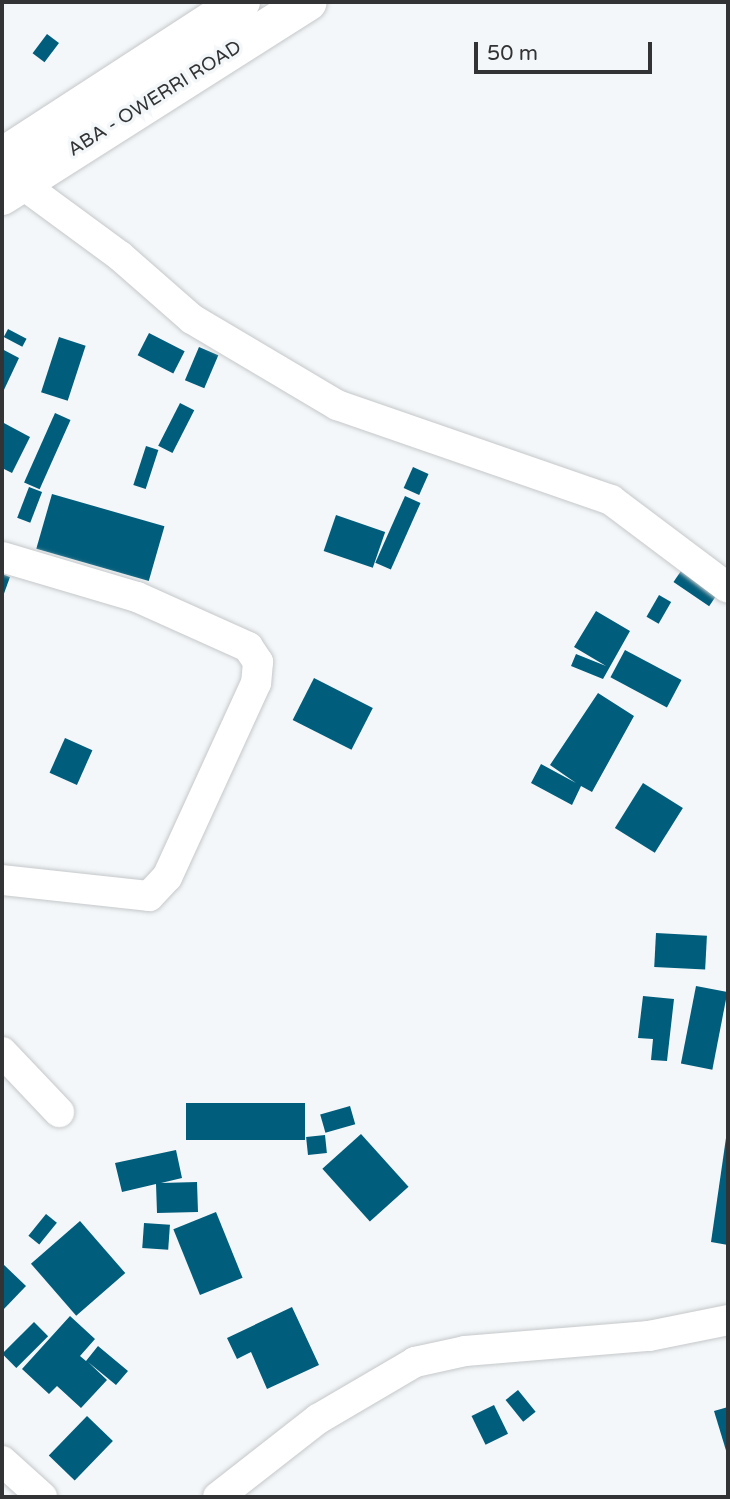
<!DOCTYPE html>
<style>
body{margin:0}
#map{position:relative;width:730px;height:1499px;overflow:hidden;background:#f4f7f9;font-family:"Varela Round",sans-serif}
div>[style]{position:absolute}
.building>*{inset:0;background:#005d7b;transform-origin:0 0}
.roads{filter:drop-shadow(0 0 2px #c5c8ca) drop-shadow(0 0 2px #c5c8ca)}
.minor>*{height:30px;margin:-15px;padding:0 15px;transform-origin:15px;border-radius:15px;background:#fff}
.highway>*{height:38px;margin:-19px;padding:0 19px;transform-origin:19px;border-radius:19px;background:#fff}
span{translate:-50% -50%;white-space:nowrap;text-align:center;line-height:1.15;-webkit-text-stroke:7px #f4f7f9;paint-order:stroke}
.street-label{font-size:19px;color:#323334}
.frame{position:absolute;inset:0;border:4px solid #323334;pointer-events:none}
.scale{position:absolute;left:474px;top:42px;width:178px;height:32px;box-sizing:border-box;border:4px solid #323334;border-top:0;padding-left:9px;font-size:21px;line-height:24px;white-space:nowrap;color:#323334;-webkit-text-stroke:5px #f4f7f9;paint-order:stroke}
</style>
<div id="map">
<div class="building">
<div style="left:47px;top:34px;width:15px;height:24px;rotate:37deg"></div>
<div style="left:8px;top:329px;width:21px;height:9px;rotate:28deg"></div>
<div style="left:149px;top:333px;width:40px;height:25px;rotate:27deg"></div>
<div style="left:59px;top:337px;width:28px;height:58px;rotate:18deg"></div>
<div style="left:199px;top:347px;width:21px;height:36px;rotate:23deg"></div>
<div style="clip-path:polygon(2px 349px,19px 358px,2px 394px)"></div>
<div style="left:180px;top:403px;width:16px;height:48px;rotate:27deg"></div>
<div style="left:55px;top:413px;width:17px;height:76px;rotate:24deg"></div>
<div style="clip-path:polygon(2px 422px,30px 437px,12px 473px,2px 468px)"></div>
<div style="left:146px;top:446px;width:13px;height:41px;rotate:18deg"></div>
<div style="left:413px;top:467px;width:17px;height:23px;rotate:24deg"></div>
<div style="left:29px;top:487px;width:14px;height:33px;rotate:21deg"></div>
<div style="left:52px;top:494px;width:117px;height:57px;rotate:16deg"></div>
<div style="left:405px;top:496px;width:17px;height:73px;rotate:24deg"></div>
<div style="left:336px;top:515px;width:52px;height:38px;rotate:19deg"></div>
<div style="left:683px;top:568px;width:43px;height:17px;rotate:34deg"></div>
<div style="clip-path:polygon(2px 574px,10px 577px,2px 599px)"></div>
<div style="left:659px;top:595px;width:14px;height:25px;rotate:30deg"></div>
<div style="clip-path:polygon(596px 611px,630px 631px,603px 679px,571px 666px,576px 654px,606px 666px,574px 647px)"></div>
<div style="left:625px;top:650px;width:64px;height:31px;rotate:28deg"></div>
<div style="left:314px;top:678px;width:66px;height:47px;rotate:27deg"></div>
<div style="clip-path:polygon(598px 693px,634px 716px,592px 792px,581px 786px,572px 805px,531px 783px,541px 764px,576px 783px,550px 765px)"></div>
<div style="left:65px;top:738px;width:30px;height:38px;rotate:24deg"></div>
<div style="left:643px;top:783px;width:47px;height:53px;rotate:32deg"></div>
<div style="left:656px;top:933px;width:51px;height:34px;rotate:3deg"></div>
<div style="left:696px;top:986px;width:32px;height:79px;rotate:11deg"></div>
<div style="clip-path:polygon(643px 996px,674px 999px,667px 1061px,651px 1060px,653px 1039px,638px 1038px)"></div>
<div style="left:186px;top:1103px;width:119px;height:37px"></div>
<div style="left:350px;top:1106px;width:19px;height:31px;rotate:74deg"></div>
<div style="clip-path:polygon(727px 1131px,728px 1131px,728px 1245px,711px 1242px)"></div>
<div style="left:361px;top:1134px;width:71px;height:52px;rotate:48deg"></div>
<div style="left:325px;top:1135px;width:18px;height:19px;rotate:84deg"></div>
<div style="clip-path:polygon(176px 1150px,182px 1178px,161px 1183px,197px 1182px,198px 1212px,157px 1213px,156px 1184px,122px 1192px,115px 1163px)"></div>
<div style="left:216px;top:1212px;width:71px;height:46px;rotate:68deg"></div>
<div style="left:46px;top:1214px;width:14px;height:28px;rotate:39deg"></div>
<div style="left:80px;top:1221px;width:69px;height:65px;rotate:49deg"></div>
<div style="left:144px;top:1223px;width:26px;height:25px;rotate:4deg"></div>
<div style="clip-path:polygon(2px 1263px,26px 1286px,2px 1311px)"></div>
<div style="clip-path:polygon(292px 1307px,319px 1365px,267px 1389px,251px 1352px,237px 1359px,227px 1338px)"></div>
<div style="clip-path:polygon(70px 1316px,95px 1339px,80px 1356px,86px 1361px,98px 1346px,128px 1371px,116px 1385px,88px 1362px,107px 1380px,81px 1408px,57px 1386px,49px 1394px,22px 1369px)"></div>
<div style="left:34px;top:1322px;width:20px;height:45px;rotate:45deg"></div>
<div style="left:518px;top:1390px;width:28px;height:16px;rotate:51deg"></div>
<div style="left:494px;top:1405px;width:32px;height:25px;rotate:64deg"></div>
<div style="clip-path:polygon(728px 1407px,728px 1457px,714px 1411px)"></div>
<div style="left:87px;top:1416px;width:36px;height:55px;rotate:44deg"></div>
</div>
<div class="roads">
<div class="minor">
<div style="left:22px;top:184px;width:122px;rotate:36.3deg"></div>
<div style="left:120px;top:256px;width:96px;rotate:41.2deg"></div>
<div style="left:192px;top:319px;width:169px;rotate:30.7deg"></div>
<div style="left:337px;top:405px;width:290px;rotate:19.1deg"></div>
<div style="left:611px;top:500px;width:146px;rotate:36.9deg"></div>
<div style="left:2px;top:557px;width:141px;rotate:16.5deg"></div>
<div style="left:137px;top:597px;width:122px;rotate:24.2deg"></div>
<div style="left:248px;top:647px;width:18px;rotate:56deg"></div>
<div style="left:258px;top:662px;width:21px;rotate:95deg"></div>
<div style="left:256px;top:683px;width:213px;rotate:114.6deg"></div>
<div style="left:167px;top:877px;width:26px;rotate:133deg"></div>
<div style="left:149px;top:896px;width:148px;rotate:-173.8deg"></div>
<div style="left:2px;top:1052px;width:83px;rotate:46.5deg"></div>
<div style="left:2px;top:1461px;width:54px;rotate:42deg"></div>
<div style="left:218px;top:1497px;width:127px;rotate:-38deg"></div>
<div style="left:318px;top:1419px;width:113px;rotate:-30.4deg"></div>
<div style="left:415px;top:1362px;width:51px;rotate:-12.4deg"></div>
<div style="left:465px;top:1351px;width:185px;rotate:-4.7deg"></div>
<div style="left:649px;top:1336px;width:81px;rotate:-11.4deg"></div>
</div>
<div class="highway">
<div style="left:2px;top:157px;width:285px;rotate:-33deg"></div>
<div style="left:2px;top:196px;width:362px;rotate:-32.4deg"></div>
</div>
</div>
<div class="street-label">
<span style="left:155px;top:99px;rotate:-32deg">ABA - OWERRI ROAD</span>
</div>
<div class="frame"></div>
<div class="scale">50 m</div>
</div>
